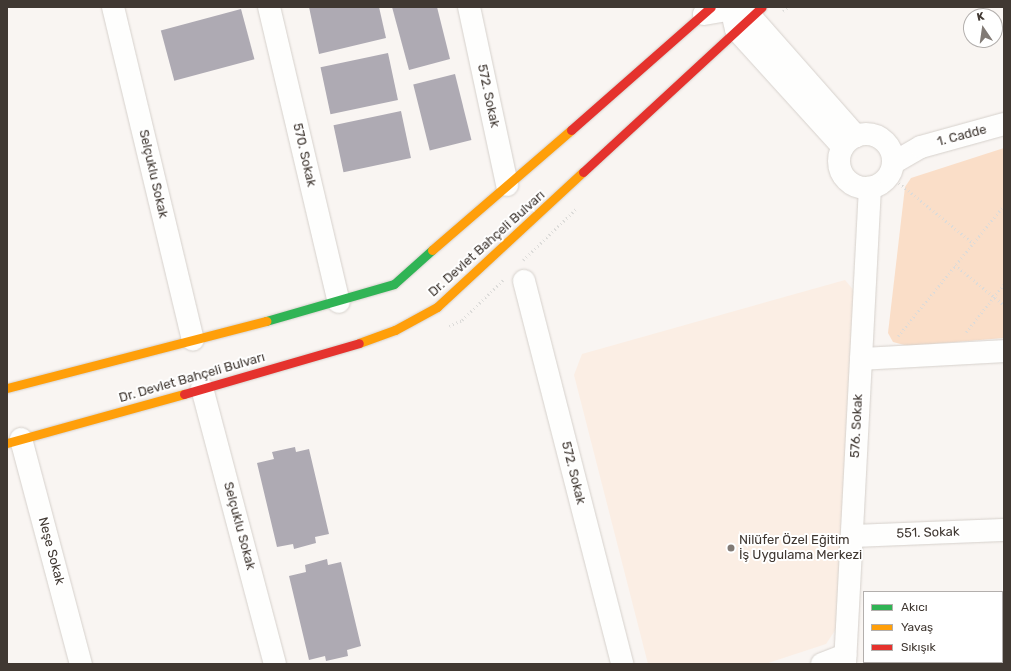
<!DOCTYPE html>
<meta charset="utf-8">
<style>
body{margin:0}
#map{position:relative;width:1011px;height:671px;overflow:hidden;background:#f9f5f2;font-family:Rubik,sans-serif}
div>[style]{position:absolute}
.built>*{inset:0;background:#fbeee4}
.green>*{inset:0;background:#fadec8}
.building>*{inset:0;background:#aeaab3;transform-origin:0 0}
.path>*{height:2.5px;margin-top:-1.25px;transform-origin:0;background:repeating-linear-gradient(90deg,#dcdbd9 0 1px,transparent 0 4px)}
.roads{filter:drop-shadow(0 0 1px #d6d1cc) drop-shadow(0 0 1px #d6d1cc)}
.street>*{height:22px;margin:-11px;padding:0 11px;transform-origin:11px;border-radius:11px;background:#fefefd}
.street>.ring{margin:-11px;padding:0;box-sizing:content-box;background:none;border:22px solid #fefefd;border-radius:50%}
.fast>*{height:9px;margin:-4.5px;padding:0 4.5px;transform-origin:4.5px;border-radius:4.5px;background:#30b455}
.slow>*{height:9px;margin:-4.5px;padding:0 4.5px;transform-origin:4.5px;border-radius:4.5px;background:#ff9f0a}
.jam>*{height:9px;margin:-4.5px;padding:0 4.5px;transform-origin:4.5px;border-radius:4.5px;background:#e5322d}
.dots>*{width:11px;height:11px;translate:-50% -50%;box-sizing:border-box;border:2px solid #fff;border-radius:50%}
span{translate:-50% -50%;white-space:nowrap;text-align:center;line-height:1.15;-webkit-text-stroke:4px #fff;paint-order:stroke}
.street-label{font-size:13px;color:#403832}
.poi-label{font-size:13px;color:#403832}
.left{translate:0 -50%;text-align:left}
.frame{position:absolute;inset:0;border:8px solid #403832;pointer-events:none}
.legend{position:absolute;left:863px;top:591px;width:140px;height:72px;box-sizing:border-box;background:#fff;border:1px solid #b3afad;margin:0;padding:5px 7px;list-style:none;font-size:12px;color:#403832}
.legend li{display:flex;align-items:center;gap:8px;height:20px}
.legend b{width:20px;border:1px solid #b3afad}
.north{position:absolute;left:963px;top:8px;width:40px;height:40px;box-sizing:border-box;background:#fff;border:1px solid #b3afad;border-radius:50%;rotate:347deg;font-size:11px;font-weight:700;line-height:16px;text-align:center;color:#403832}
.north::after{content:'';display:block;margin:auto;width:14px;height:18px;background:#817a75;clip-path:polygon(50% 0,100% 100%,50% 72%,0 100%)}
</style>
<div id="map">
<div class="built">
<div style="clip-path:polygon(845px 280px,856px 293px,838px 626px,826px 644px,765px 664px,648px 664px,574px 375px,582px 354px)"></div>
</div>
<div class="green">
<div style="clip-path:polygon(1004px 148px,1004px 338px,908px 346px,893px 342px,888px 333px,905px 187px,911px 178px)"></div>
</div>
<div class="building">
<div style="clip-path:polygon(309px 7px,379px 7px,386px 38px,319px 54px)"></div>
<div style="clip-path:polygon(392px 7px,437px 7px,450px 59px,409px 70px)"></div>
<div style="left:241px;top:9px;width:52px;height:83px;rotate:75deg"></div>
<div style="left:388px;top:53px;width:48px;height:69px;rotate:78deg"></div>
<div style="left:455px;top:74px;width:68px;height:43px;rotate:76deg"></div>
<div style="left:401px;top:111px;width:48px;height:69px;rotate:78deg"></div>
<div style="clip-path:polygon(295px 447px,296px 452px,309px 449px,329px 534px,315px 537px,316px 543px,294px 549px,293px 544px,277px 547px,257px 463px,274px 459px,272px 452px)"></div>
<div style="clip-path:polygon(327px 559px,328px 565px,341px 562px,361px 646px,347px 650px,348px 656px,326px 661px,325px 656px,309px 660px,289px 576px,306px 572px,305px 565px)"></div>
</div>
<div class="path">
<div style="left:783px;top:11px;width:6px;rotate:-39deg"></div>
<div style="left:899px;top:183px;width:95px;rotate:39deg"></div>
<div style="left:523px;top:260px;width:75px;rotate:-43.9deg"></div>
<div style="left:955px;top:265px;width:63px;rotate:39.2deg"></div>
<div style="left:449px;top:326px;width:14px;rotate:-25deg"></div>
<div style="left:462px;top:320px;width:59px;rotate:-44.3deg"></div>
<div style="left:966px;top:332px;width:61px;rotate:-51.6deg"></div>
<div style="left:898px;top:336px;width:169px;rotate:-51deg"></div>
</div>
<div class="roads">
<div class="street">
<div style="left:113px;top:7px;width:342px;rotate:76.5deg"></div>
<div style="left:269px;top:7px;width:303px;rotate:76.7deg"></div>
<div style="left:469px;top:7px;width:182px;rotate:77.9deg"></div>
<div style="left:732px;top:12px;width:17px;rotate:77deg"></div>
<div style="left:736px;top:29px;width:159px;rotate:47.8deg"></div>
<div style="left:704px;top:14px;width:28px;rotate:-10deg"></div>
<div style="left:732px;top:9px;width:21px;rotate:23deg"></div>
<div style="left:751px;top:17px;width:159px;rotate:48.6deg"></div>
<div class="ring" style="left:839px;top:134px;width:32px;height:32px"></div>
<div style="left:893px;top:163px;width:32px;rotate:-30deg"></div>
<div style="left:921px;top:147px;width:86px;rotate:-15.5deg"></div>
<div style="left:524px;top:281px;width:395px;rotate:75.6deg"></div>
<div style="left:861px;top:359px;width:143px;rotate:-3.2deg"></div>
<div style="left:202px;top:388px;width:285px;rotate:75.2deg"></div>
<div style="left:21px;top:439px;width:233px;rotate:75.1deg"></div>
<div style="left:852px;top:536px;width:152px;rotate:-2.3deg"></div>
<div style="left:822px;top:664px;width:25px;rotate:-21deg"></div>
<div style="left:845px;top:664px;width:477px;rotate:-87deg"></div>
</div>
<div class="fast">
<div style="left:266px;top:321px;width:133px;rotate:-16.1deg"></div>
<div style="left:394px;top:284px;width:51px;rotate:-41.8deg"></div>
</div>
<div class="slow">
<div style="left:432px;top:250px;width:184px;rotate:-40.8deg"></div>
<div style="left:359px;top:343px;width:38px;rotate:-20deg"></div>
<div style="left:395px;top:330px;width:48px;rotate:-28.7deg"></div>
<div style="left:437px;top:307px;width:199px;rotate:-42.8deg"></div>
<div style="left:7px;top:388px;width:268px;rotate:-14.5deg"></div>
<div style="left:7px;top:443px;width:184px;rotate:-15.5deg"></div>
</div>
<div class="jam">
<div style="left:571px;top:130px;width:186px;rotate:-41.3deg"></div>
<div style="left:583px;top:172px;width:243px;rotate:-42.7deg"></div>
<div style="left:184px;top:394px;width:182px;rotate:-16.2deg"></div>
</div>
</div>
<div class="dots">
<div style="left:731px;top:548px;background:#817a75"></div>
</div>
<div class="street-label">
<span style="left:488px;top:96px;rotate:78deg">572. Sokak</span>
<span style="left:962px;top:136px;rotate:-15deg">1. Cadde</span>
<span style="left:304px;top:155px;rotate:77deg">570. Sokak</span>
<span style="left:153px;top:174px;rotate:77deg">Selçuklu Sokak</span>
<span style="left:487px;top:244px;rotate:-42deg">Dr. Devlet Bahçeli Bulvarı</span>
<span style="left:192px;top:378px;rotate:-16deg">Dr. Devlet Bahçeli Bulvarı</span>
<span style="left:857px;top:426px;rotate:-87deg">576. Sokak</span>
<span style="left:573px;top:473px;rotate:76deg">572. Sokak</span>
<span style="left:239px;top:526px;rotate:75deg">Selçuklu Sokak</span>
<span style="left:928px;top:533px;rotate:-2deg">551. Sokak</span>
<span style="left:51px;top:551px;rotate:75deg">Neşe Sokak</span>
</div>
<div class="poi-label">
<span class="left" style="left:739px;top:548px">Nilüfer Özel Eğitim<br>İş Uygulama Merkezi</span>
</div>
<div class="frame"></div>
<ul class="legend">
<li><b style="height:5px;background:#30b455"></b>Akıcı</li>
<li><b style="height:5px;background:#ff9f0a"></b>Yavaş</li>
<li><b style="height:5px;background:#e5322d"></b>Sıkışık</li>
</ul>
<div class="north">K</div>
</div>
